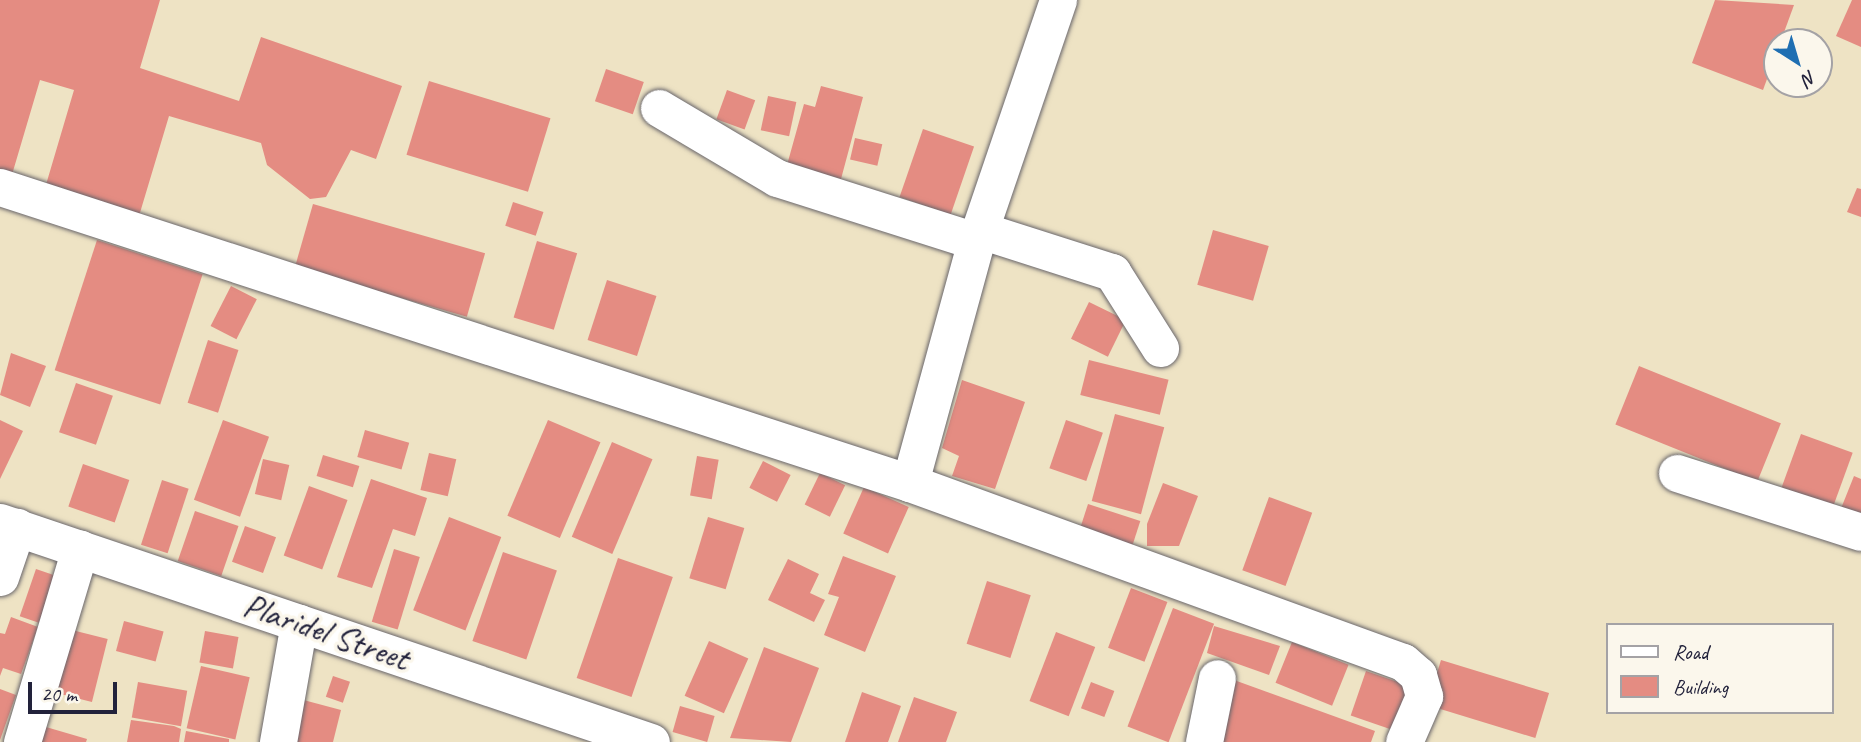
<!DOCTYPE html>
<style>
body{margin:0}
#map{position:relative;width:1861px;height:742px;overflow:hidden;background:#eee3c4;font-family:Caveat,sans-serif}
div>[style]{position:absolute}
.building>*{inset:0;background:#e48c82;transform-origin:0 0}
.roads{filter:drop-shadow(0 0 2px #69666b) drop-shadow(0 0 2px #69666b)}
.minor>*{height:37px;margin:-18.5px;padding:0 18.5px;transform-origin:18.5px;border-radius:18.5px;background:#fff}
span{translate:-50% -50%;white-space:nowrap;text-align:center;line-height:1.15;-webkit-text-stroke:7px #fbf7ec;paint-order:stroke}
.street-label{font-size:35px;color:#22223b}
.legend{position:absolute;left:1606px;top:623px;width:228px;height:91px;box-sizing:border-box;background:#fbf7ec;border:2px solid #a4a2a5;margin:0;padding:9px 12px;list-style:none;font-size:21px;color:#22223b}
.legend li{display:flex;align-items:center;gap:14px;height:35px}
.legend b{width:35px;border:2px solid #a4a2a5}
.north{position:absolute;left:1763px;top:28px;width:70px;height:70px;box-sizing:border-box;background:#fbf7ec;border:2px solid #a4a2a5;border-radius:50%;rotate:143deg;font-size:19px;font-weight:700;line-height:28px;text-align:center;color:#22223b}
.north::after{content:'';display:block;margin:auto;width:24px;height:32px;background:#1f6fb2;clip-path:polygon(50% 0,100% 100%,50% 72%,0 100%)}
.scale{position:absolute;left:28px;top:682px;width:89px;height:32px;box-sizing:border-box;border:4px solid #22223b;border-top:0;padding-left:9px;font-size:21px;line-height:24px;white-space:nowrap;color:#22223b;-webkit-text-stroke:5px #fbf7ec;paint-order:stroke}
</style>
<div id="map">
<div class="building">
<div style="clip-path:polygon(0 0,160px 0,140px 68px,239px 101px,261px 37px,402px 86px,376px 159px,351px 150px,326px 197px,310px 199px,267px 165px,261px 143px,169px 116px,139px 216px,45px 188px,74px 90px,40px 80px,11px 178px,0 175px)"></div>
<div style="clip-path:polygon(1715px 0,1794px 5px,1763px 90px,1692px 63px)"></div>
<div style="clip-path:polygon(1852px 0,1861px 0,1861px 47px,1836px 36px)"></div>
<div style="left:606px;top:69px;width:40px;height:34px;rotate:19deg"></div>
<div style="left:429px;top:81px;width:127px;height:77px;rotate:17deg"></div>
<div style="clip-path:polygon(821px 86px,863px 97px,841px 179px,787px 165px,804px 104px,815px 107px)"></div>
<div style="left:727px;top:90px;width:30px;height:31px;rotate:20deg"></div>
<div style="left:768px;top:96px;width:29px;height:35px;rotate:12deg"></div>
<div style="left:923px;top:129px;width:54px;height:72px;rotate:19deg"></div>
<div style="left:855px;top:138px;width:28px;height:22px;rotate:13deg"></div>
<div style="clip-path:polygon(1857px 188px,1861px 189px,1861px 217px,1847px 212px)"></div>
<div style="left:513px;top:202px;width:32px;height:25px;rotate:18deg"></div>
<div style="left:313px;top:204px;width:179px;height:66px;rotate:16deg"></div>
<div style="left:1213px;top:230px;width:58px;height:57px;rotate:16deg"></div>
<div style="left:97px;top:240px;width:111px;height:137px;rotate:18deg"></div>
<div style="left:537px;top:241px;width:42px;height:80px;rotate:17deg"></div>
<div style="left:607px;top:280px;width:52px;height:63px;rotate:18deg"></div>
<div style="left:231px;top:286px;width:29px;height:45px;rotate:27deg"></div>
<div style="left:1089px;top:302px;width:41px;height:41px;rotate:26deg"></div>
<div style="left:208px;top:340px;width:32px;height:66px;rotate:18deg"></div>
<div style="clip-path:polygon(11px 353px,46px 366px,30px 407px,0 395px)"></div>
<div style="left:1089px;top:360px;width:82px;height:36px;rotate:14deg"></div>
<div style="left:1639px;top:366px;width:153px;height:63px;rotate:22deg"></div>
<div style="clip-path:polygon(962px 380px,1025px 402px,995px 489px,952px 476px,959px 456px,942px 448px)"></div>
<div style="left:76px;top:383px;width:39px;height:52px;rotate:19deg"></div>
<div style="left:1115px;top:414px;width:51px;height:90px;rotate:15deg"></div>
<div style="clip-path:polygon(0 420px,23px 431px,0 479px)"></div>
<div style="left:223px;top:420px;width:49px;height:85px;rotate:20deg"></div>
<div style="left:548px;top:420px;width:57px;height:104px;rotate:23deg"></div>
<div style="left:1066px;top:420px;width:39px;height:51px;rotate:19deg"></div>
<div style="left:365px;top:430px;width:46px;height:28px;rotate:16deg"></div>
<div style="left:1801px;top:434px;width:55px;height:64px;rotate:20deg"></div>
<div style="left:612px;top:442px;width:44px;height:103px;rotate:23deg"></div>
<div style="left:429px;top:453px;width:28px;height:38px;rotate:13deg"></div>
<div style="left:323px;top:455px;width:38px;height:22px;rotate:17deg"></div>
<div style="left:697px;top:456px;width:22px;height:40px;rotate:10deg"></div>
<div style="left:263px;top:459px;width:27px;height:36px;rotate:13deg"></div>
<div style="left:763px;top:461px;width:31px;height:30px;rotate:27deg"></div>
<div style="left:83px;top:464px;width:49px;height:45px;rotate:19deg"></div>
<div style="left:820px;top:473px;width:28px;height:35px;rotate:26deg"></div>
<div style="clip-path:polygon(1854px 476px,1861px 479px,1861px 519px,1840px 511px)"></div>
<div style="clip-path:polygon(371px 479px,427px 498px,415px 536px,393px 529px,372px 588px,337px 577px)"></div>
<div style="left:162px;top:480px;width:28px;height:68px;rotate:18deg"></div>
<div style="clip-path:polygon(1163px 483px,1198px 496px,1179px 546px,1147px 546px,1147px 524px)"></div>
<div style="left:309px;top:486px;width:41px;height:74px;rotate:20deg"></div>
<div style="left:864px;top:487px;width:49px;height:51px;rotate:24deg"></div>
<div style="left:1269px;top:497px;width:46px;height:78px;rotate:20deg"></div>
<div style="left:1088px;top:504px;width:55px;height:28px;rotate:18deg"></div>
<div style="left:195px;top:511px;width:46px;height:53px;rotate:19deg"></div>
<div style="left:449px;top:517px;width:56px;height:100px;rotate:21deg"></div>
<div style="left:708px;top:517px;width:38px;height:64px;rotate:17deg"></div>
<div style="left:245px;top:526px;width:33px;height:38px;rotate:20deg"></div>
<div style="left:394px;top:549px;width:27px;height:76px;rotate:17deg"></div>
<div style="left:503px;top:552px;width:57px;height:94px;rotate:19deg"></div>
<div style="clip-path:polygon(843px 556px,896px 576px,865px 652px,824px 635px,839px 597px,828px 594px)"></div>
<div style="left:618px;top:558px;width:58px;height:127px;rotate:19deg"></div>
<div style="clip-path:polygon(788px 559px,819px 574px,810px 593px,825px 600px,814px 622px,768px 600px)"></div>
<div style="left:36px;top:569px;width:24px;height:50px;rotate:19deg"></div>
<div style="left:987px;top:581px;width:46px;height:66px;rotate:18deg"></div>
<div style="left:1131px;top:588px;width:39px;height:64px;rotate:21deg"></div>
<div style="left:1173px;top:608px;width:44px;height:127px;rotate:21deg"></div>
<div style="clip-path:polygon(11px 617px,38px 627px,21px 674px,3px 668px,0 676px,0 633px,5px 634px)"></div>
<div style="left:124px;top:621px;width:41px;height:31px;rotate:15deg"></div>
<div style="clip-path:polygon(1214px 626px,1280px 646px,1269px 675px,1207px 653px)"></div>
<div style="left:64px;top:628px;width:45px;height:65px;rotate:14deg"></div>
<div style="left:205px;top:631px;width:34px;height:32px;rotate:10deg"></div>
<div style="left:1056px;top:632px;width:42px;height:74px;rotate:21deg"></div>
<div style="left:709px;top:641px;width:43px;height:60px;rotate:24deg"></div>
<div style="left:1292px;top:642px;width:61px;height:44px;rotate:22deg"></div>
<div style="clip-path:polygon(764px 647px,819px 668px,791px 742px,730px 738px)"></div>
<div style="left:1441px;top:660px;width:113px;height:47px;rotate:17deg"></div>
<div style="left:201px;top:666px;width:50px;height:64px;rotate:13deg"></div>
<div style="left:1366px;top:671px;width:46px;height:47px;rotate:19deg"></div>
<div style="left:333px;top:676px;width:18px;height:22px;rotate:19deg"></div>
<div style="clip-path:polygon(1234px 680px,1375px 731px,1371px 742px,1211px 742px)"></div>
<div style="left:138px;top:682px;width:50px;height:36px;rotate:10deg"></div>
<div style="left:1091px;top:682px;width:25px;height:28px;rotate:21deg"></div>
<div style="clip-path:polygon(0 689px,16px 695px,0 740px)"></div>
<div style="clip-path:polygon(862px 692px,901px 706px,888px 742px,845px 742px)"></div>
<div style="clip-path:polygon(914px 697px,957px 712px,946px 742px,898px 742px)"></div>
<div style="clip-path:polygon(296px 698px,341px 710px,333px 742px,284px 742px)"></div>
<div style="left:680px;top:706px;width:36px;height:27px;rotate:16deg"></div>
<div style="clip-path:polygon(131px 720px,174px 726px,181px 729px,179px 742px,127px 742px)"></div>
<div style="clip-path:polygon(46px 727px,87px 739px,86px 742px,41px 742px)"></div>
<div style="clip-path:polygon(186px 731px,229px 739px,229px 742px,184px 742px)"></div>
</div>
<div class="roads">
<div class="minor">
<div style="left:659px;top:108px;width:137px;rotate:30.7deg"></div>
<div style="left:777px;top:178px;width:209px;rotate:17.6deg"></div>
<div style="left:976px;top:241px;width:251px;rotate:105.3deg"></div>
<div style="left:0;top:187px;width:957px;rotate:18.02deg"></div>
<div style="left:910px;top:483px;width:524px;rotate:19.96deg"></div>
<div style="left:1403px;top:662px;width:20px;rotate:41deg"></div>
<div style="left:1418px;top:675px;width:22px;rotate:74deg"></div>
<div style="left:1424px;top:696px;width:50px;rotate:113.5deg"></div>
<div style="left:980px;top:230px;width:139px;rotate:17.7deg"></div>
<div style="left:1112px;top:272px;width:90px;rotate:57.7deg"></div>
<div style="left:976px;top:241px;width:255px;rotate:-71.2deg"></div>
<div style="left:1677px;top:473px;width:193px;rotate:17.8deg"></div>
<div style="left:0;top:522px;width:687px;rotate:18.67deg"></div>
<div style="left:0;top:577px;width:53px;rotate:-71.2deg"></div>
<div style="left:22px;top:742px;width:202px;rotate:-73.3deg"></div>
<div style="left:278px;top:742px;width:121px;rotate:-80deg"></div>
<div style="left:1204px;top:742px;width:65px;rotate:-78.5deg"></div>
</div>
</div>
<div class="street-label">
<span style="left:326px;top:632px;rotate:19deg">Plaridel Street</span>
</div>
<ul class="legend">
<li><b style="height:9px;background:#fff"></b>Road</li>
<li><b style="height:19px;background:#e48c82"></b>Building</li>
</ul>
<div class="north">N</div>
<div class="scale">20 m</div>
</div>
